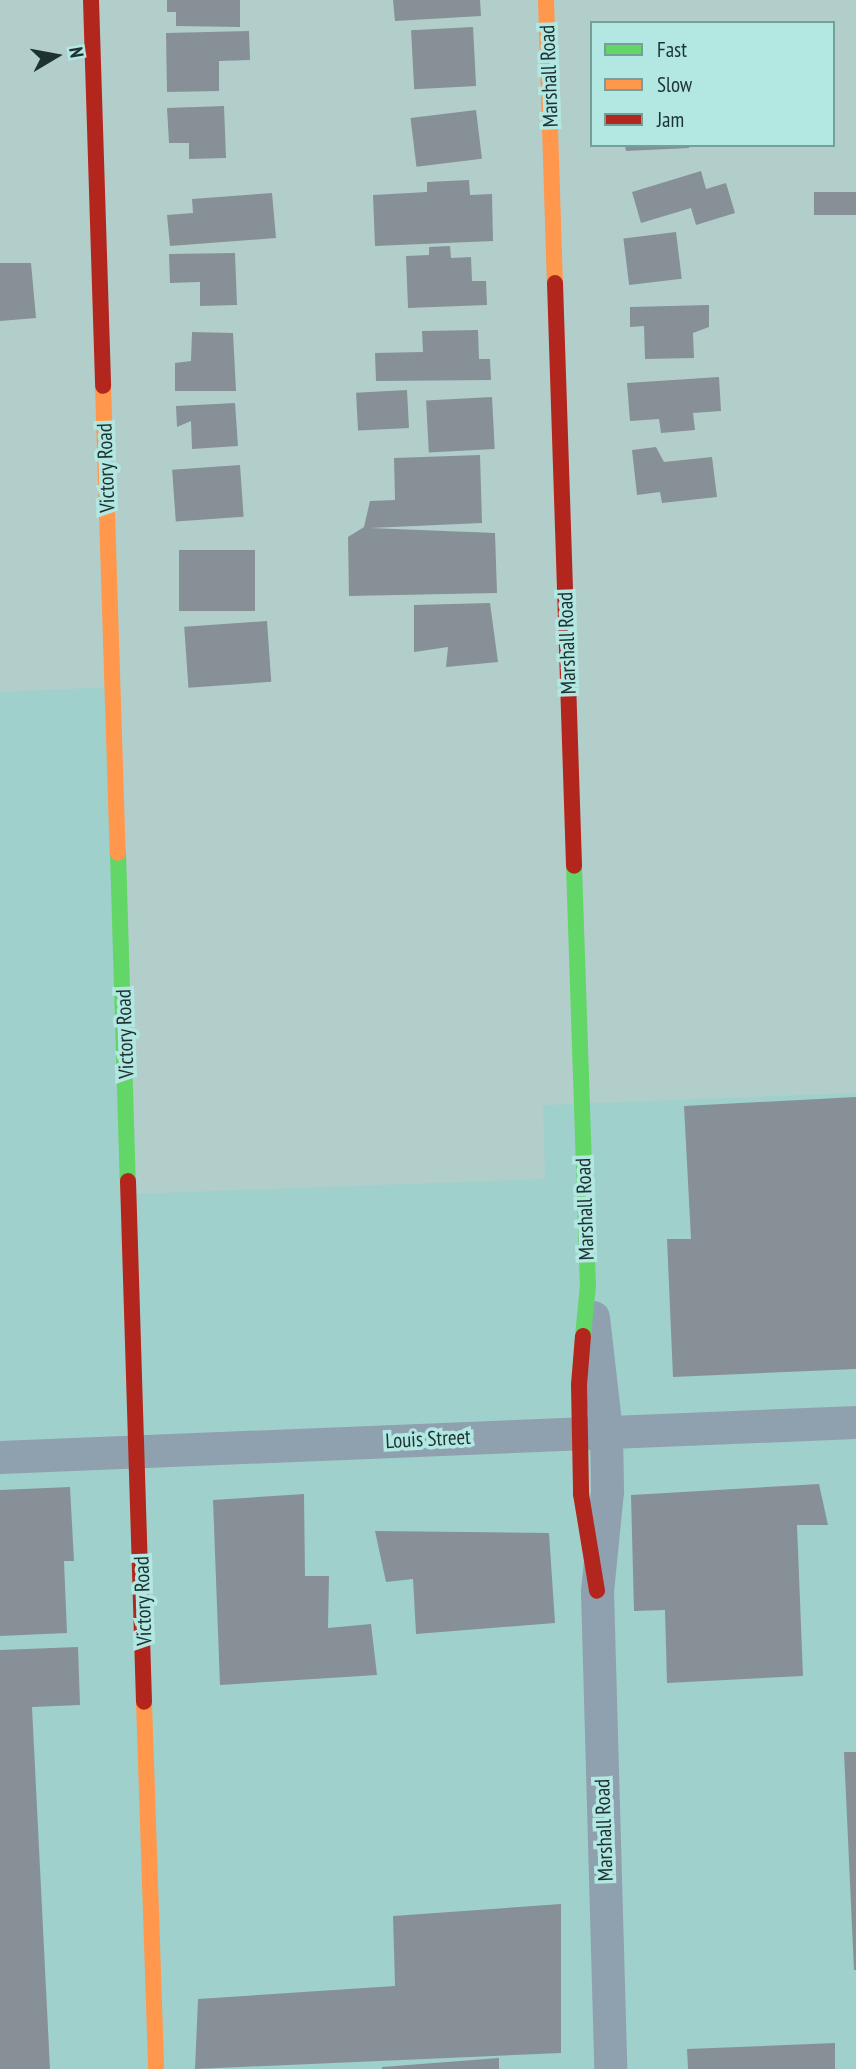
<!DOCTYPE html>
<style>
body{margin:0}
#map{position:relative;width:856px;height:2069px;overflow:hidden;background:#b2cecb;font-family:"PT Sans Narrow",sans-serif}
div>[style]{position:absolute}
.built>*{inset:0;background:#a0d0cb}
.building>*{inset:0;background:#879096;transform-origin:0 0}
.street>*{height:33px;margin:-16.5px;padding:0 16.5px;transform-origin:16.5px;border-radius:16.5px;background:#8fa1ae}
.fast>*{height:16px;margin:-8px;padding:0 8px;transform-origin:8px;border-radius:8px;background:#63d668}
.slow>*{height:16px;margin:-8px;padding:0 8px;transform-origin:8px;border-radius:8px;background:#ff974d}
.jam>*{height:16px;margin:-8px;padding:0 8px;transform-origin:8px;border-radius:8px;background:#b3261e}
span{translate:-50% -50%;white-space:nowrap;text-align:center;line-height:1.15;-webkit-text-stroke:7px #b2e7e2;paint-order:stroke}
.street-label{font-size:21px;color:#1d3331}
.legend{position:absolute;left:590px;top:21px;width:245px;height:126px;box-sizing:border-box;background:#b2e7e2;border:2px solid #769f9b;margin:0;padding:9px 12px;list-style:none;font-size:21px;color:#1d3331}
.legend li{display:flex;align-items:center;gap:14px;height:35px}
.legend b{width:35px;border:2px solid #769f9b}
.north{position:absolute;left:21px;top:21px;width:70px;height:70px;-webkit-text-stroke:5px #b2e7e2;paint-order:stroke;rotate:80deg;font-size:19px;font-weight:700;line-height:28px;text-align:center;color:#1d3331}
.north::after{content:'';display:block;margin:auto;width:24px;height:32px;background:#1d3331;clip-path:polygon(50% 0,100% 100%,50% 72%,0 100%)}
</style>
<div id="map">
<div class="built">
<div style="clip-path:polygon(113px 687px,130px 1194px,545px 1179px,543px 1105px,856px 1093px,856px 2069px,0 2069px,0 692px)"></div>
</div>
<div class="building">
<div style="clip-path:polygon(167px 0,240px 0,240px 27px,176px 26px,176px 12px,167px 12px)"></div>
<div style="clip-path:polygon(393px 0,480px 0,481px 16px,395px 21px)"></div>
<div style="left:473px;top:27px;width:59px;height:62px;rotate:87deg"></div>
<div style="clip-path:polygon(249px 31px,250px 60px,219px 61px,219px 91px,167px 92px,166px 33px)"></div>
<div style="clip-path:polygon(224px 106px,226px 158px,189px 159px,189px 143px,169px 143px,167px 108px)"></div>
<div style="left:476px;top:110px;width:49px;height:66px;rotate:83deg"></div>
<div style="clip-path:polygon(625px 145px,689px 145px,689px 148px,626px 151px)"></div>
<div style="clip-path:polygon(701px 171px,706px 189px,726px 183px,735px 213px,696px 225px,691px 208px,641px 223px,632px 192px)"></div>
<div style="clip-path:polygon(469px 180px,470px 195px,492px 194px,493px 241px,375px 246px,373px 195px,427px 192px,427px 182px)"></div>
<div style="left:856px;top:192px;width:23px;height:42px;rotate:90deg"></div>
<div style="clip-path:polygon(272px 193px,276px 238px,170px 246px,167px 215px,193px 213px,192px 199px)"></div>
<div style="left:676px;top:232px;width:47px;height:53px;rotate:83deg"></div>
<div style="clip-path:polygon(450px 246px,451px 258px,471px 257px,472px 281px,486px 281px,487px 305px,408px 308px,406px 256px,429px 255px,429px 247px)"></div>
<div style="clip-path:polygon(235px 253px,237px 305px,200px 306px,200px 282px,170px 283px,169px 254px)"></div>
<div style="clip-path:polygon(0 263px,31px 263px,36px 318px,0 321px)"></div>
<div style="clip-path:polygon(709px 305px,709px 327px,693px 333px,694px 358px,645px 359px,644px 326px,630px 327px,630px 307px)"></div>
<div style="clip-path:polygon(478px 330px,479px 359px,490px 359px,491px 380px,376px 381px,375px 353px,423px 352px,422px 331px)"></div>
<div style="clip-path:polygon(192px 332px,233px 333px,236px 391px,175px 391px,175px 363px,191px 361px)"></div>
<div style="clip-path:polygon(719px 377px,721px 411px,693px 413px,695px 430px,661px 433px,659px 419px,630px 421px,627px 383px)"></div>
<div style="left:407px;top:390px;width:38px;height:51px;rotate:87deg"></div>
<div style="left:492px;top:397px;width:52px;height:66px;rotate:87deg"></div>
<div style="clip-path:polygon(235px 403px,238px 446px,192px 449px,191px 421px,177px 427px,176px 406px)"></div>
<div style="clip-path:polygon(656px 447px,664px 462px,712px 457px,717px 497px,662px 503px,660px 492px,637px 495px,632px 450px)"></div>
<div style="clip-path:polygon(480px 455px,482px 523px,370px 528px,495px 533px,497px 593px,349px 596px,348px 537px,364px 527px,370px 501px,395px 500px,394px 458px)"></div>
<div style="left:240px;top:465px;width:52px;height:68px;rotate:86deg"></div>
<div style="left:179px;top:550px;width:76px;height:61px"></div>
<div style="clip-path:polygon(490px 603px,498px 662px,446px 667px,448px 647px,414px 652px,414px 605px)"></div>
<div style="left:267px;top:621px;width:61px;height:83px;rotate:86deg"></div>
<div style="clip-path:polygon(856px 1097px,856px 1369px,673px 1377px,667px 1239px,691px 1239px,684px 1106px)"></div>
<div style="clip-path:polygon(819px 1484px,828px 1525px,797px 1525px,803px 1676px,667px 1683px,665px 1610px,634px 1611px,631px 1495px)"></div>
<div style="clip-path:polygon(70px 1487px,74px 1561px,64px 1561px,67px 1633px,0 1636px,0 1490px)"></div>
<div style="clip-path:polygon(304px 1494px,305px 1576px,329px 1576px,328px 1628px,371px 1624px,377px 1675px,220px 1685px,213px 1500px)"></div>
<div style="clip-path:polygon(375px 1531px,549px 1533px,555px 1623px,416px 1634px,413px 1579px,386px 1582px)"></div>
<div style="clip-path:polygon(78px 1647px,80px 1705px,32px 1707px,50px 2069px,0 2069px,0 1650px)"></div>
<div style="clip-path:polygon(844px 1752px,856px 1752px,856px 1970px,854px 1970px)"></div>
<div style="clip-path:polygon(561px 1904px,561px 2053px,195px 2069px,198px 1999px,395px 1986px,393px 1916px)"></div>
<div style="clip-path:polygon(835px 2043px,835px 2069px,688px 2069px,687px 2049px)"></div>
<div style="clip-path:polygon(499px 2058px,499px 2069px,382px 2069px,382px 2067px)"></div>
</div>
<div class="street">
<div style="left:593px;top:1317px;width:115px;rotate:83.5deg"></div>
<div style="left:606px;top:1431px;width:60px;rotate:89deg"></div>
<div style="left:607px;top:1491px;width:100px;rotate:95.7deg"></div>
<div style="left:597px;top:1591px;width:478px;rotate:88.4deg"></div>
<div style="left:0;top:1457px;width:857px;rotate:-2.34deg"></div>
</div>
<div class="fast">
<div style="left:118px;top:853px;width:328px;rotate:88.3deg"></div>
<div style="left:574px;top:866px;width:419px;rotate:88.1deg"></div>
<div style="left:588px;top:1285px;width:51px;rotate:95.6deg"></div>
</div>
<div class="slow">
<div style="left:546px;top:0;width:283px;rotate:88.2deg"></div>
<div style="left:103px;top:386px;width:467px;rotate:88.2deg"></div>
<div style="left:144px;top:1702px;width:367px;rotate:88.1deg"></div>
</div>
<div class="jam">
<div style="left:91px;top:0;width:386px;rotate:88.2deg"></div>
<div style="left:555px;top:283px;width:583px;rotate:88.13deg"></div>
<div style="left:128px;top:1181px;width:521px;rotate:88.24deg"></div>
<div style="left:583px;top:1336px;width:49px;rotate:94.7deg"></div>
<div style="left:579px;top:1385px;width:109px;rotate:88.9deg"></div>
<div style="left:581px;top:1494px;width:98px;rotate:80.6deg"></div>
</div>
<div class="street-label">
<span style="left:549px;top:76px;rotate:-92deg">Marshall Road</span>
<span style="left:106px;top:468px;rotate:-92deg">Victory Road</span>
<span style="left:567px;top:643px;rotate:-92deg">Marshall Road</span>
<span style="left:125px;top:1034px;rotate:-92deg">Victory Road</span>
<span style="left:585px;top:1209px;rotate:-92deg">Marshall Road</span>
<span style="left:428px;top:1439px;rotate:-3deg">Louis Street</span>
<span style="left:143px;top:1601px;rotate:-92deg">Victory Road</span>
<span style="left:604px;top:1830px;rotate:-92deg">Marshall Road</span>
</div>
<ul class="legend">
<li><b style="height:9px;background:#63d668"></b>Fast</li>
<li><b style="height:9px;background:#ff974d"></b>Slow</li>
<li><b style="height:9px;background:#b3261e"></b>Jam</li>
</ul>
<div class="north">N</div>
</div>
